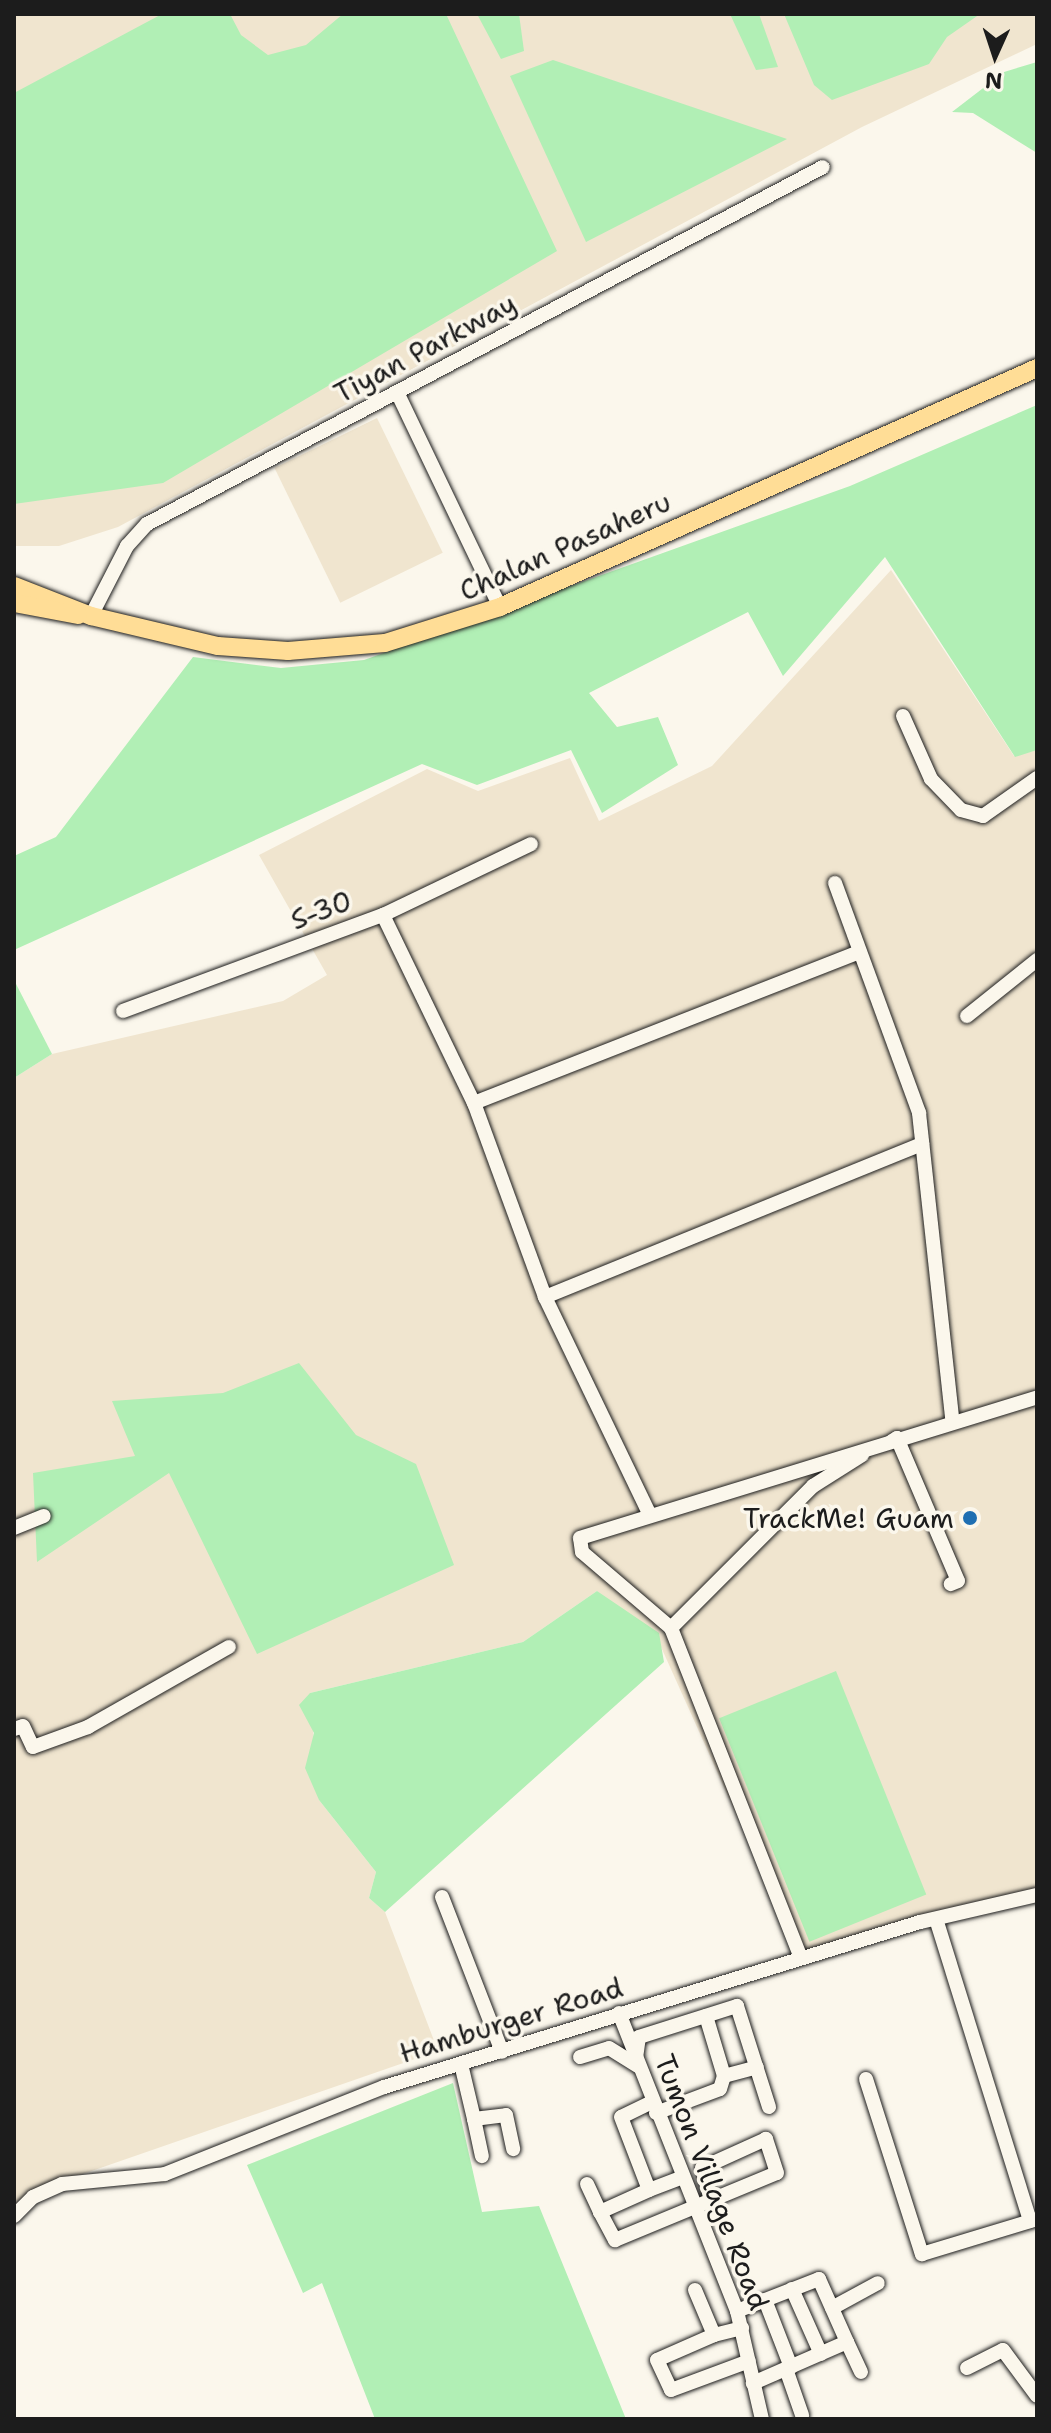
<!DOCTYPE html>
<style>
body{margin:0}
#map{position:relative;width:1051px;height:2433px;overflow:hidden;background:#fbf7ec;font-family:"Shantell Sans",sans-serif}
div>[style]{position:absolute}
.built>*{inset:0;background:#f0e5cf;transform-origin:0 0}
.green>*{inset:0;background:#b1efb5;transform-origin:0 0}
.roads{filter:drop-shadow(0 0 2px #1c1c1c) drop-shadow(0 0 2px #1c1c1c)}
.minor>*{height:14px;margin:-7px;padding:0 7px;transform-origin:7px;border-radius:7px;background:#fbf7ec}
.major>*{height:18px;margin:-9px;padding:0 9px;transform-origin:9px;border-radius:9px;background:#ffdd96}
.dots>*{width:22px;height:22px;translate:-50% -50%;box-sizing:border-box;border:4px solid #fbf7ec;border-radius:50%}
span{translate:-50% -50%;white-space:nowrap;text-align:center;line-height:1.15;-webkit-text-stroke:7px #fbf7ec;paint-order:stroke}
.street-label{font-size:28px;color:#1c1c1c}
.poi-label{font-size:28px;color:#1c1c1c}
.right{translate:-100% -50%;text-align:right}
.frame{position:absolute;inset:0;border:16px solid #1c1c1c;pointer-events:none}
.north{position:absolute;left:955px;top:16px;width:80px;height:80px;-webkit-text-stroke:6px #fbf7ec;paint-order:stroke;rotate:183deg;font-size:22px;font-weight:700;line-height:32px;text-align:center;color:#1c1c1c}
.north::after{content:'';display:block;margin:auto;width:28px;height:36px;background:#1c1c1c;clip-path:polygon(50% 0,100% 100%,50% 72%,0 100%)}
</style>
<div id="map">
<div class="built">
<div style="clip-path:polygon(14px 14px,1037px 14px,1037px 44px,862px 127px,118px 527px,59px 546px,14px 546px)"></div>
<div style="left:377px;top:418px;width:150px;height:114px;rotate:64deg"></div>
<div style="clip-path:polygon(891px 570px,1014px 756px,1037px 750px,1037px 1895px,801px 1958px,661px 1647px,597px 1591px,523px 1642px,310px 1693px,319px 1800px,376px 1872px,369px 1898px,385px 1912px,438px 2051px,34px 2191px,14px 2207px,14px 1078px,52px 1054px,283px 1001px,327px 975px,259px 855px,427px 769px,478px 791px,570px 758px,599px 821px,712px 766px)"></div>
</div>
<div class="green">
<div style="clip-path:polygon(162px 14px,230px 14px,241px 35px,268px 55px,306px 45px,343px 14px,446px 14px,557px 251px,163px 483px,14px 504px,14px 93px)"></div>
<div style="clip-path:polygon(477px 14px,519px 14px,524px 51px,501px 59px)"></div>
<div style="clip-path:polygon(730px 14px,759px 14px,778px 67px,756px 70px)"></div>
<div style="clip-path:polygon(784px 14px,980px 14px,947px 37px,929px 64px,832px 100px,814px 85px)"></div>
<div style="clip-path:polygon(553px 60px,787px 139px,586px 242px,510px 76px)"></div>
<div style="clip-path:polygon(1037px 62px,1037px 153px,973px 113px,952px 112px,1004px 72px)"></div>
<div style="clip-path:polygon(1037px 405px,1037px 750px,1015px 757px,885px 557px,783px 676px,748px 612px,589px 693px,617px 727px,658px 717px,678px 765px,602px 813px,571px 750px,477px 785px,422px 764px,14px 950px,14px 856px,56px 837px,193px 657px,281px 668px,364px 660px,850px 486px)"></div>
<div style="clip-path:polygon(14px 980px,52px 1054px,14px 1078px)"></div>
<div style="clip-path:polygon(299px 1363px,356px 1435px,416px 1464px,454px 1565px,257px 1654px,169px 1473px,37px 1562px,33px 1473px,135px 1456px,112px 1401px,223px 1393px)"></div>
<div style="clip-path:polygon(597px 1591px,659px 1633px,664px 1662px,385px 1912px,369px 1898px,376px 1872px,319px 1800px,305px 1768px,314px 1733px,299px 1705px,310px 1693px,523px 1642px)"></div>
<div style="left:836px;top:1671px;width:241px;height:126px;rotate:68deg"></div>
<div style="clip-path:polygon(453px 2083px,482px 2212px,539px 2206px,626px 2419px,375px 2419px,322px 2283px,303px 2293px,247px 2165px)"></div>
</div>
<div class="roads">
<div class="minor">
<div style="left:397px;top:392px;width:238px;rotate:64.4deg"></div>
<div style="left:91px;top:616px;width:79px;rotate:-62.8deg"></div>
<div style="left:127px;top:546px;width:30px;rotate:-48deg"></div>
<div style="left:147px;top:524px;width:764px;rotate:-27.84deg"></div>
<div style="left:903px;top:716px;width:69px;rotate:66deg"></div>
<div style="left:931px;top:779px;width:43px;rotate:45.9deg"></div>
<div style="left:961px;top:810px;width:23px;rotate:15deg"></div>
<div style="left:983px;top:816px;width:66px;rotate:-35.1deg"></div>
<div style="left:835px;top:883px;width:245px;rotate:69.9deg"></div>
<div style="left:919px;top:1113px;width:307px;rotate:83.8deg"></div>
<div style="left:383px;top:915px;width:209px;rotate:64.2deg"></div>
<div style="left:474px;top:1103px;width:207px;rotate:69.9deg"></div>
<div style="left:545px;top:1297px;width:242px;rotate:64.3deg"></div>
<div style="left:123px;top:1011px;width:277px;rotate:-20.3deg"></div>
<div style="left:383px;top:915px;width:164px;rotate:-25.6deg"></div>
<div style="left:967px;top:1016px;width:90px;rotate:-38.7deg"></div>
<div style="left:474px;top:1103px;width:414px;rotate:-21.4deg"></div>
<div style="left:545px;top:1297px;width:407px;rotate:-22.1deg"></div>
<div style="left:892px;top:1441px;width:6px;rotate:-31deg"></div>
<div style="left:897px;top:1438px;width:155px;rotate:66.9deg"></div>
<div style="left:958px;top:1581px;width:8px;rotate:157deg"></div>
<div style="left:14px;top:1528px;width:32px;rotate:-22deg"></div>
<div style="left:671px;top:1628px;width:201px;rotate:-45deg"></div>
<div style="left:813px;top:1486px;width:58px;rotate:-32.3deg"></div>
<div style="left:14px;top:1729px;width:9px;rotate:-18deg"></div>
<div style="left:23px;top:1726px;width:23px;rotate:65deg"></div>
<div style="left:33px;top:1747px;width:59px;rotate:-20deg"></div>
<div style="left:88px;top:1727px;width:162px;rotate:-29.6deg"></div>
<div style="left:442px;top:1897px;width:166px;rotate:68.8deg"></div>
<div style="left:937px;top:1922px;width:313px;rotate:72.7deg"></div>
<div style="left:801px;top:1958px;width:355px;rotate:-111.5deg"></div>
<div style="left:671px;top:1628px;width:117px;rotate:-139.5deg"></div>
<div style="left:582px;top:1552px;width:14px;rotate:-98deg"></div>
<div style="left:580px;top:1538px;width:478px;rotate:-17.1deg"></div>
<div style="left:619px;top:2013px;width:321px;rotate:68.4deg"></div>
<div style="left:737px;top:2311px;width:111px;rotate:77deg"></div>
<div style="left:706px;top:2016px;width:63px;rotate:73.3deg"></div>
<div style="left:724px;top:2076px;width:34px;rotate:-15deg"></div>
<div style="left:580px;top:2057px;width:30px;rotate:-17deg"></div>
<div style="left:609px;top:2048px;width:34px;rotate:32deg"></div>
<div style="left:636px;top:2058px;width:21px;rotate:-82deg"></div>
<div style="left:639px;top:2037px;width:103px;rotate:-17.6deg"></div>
<div style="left:737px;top:2006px;width:106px;rotate:72.4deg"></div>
<div style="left:461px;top:2064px;width:57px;rotate:76.7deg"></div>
<div style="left:474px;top:2119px;width:32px;rotate:-7deg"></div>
<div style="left:506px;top:2115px;width:35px;rotate:78deg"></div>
<div style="left:866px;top:2079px;width:184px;rotate:72.3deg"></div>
<div style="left:922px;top:2254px;width:120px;rotate:-16.9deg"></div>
<div style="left:652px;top:2102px;width:34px;rotate:154deg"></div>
<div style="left:621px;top:2117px;width:78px;rotate:69deg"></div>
<div style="left:649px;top:2190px;width:54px;rotate:155.8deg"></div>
<div style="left:600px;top:2212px;width:32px;rotate:62deg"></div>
<div style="left:615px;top:2240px;width:175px;rotate:-22.5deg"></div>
<div style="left:777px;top:2173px;width:36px;rotate:-108deg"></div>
<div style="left:766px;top:2139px;width:70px;rotate:155.6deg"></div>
<div style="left:702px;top:2168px;width:33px;rotate:74deg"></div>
<div style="left:656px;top:2113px;width:68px;rotate:-20.6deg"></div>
<div style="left:720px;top:2089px;width:14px;rotate:-73deg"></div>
<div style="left:474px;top:2119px;width:38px;rotate:78deg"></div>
<div style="left:587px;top:2184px;width:31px;rotate:65deg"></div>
<div style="left:649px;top:2190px;width:33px;rotate:-21deg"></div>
<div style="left:14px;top:2216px;width:27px;rotate:-45deg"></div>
<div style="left:33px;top:2197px;width:32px;rotate:-24deg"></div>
<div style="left:62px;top:2184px;width:103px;rotate:-5.5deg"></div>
<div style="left:165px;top:2174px;width:236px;rotate:-21.7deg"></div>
<div style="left:384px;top:2087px;width:561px;rotate:-17.11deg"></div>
<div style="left:920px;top:1922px;width:120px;rotate:-13deg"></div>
<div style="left:792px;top:2289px;width:71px;rotate:66deg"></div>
<div style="left:695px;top:2290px;width:49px;rotate:67.1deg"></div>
<div style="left:714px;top:2335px;width:29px;rotate:-14deg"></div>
<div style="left:765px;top:2300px;width:72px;rotate:68.8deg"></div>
<div style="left:832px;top:2308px;width:52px;rotate:-28.5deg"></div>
<div style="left:737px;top:2311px;width:88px;rotate:-21.3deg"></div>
<div style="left:819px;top:2279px;width:69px;rotate:66deg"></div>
<div style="left:847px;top:2342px;width:103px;rotate:156.4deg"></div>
<div style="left:714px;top:2335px;width:62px;rotate:156.3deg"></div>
<div style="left:657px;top:2360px;width:33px;rotate:65deg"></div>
<div style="left:671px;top:2390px;width:83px;rotate:-20.4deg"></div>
<div style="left:847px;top:2342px;width:33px;rotate:65deg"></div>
<div style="left:967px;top:2368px;width:40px;rotate:-26.6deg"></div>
<div style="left:1003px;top:2350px;width:57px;rotate:53.5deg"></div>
<div style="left:786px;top:2369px;width:49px;rotate:70.8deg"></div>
</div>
<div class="major">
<div style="left:14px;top:586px;width:83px;rotate:21.3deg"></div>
<div style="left:91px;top:616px;width:130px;rotate:13.3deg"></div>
<div style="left:218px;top:646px;width:70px;rotate:4.1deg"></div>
<div style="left:288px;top:651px;width:97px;rotate:-4.7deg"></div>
<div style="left:385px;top:643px;width:121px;rotate:-17.4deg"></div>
<div style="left:500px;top:607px;width:588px;rotate:-23.99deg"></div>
<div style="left:14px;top:603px;width:65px;rotate:10.6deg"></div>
</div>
</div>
<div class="dots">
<div style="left:970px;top:1518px;background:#1f6fb2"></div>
</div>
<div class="street-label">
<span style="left:425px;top:348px;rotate:-28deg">Tiyan Parkway</span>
<span style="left:565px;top:546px;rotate:-24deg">Chalan Pasaheru</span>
<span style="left:321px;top:910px;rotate:-20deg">S-30</span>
<span style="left:511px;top:2020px;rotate:-17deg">Hamburger Road</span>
<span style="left:712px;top:2182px;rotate:69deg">Tumon Village Road</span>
</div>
<div class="poi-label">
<span class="right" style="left:954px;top:1518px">TrackMe! Guam</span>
</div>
<div class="frame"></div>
<div class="north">N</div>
</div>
